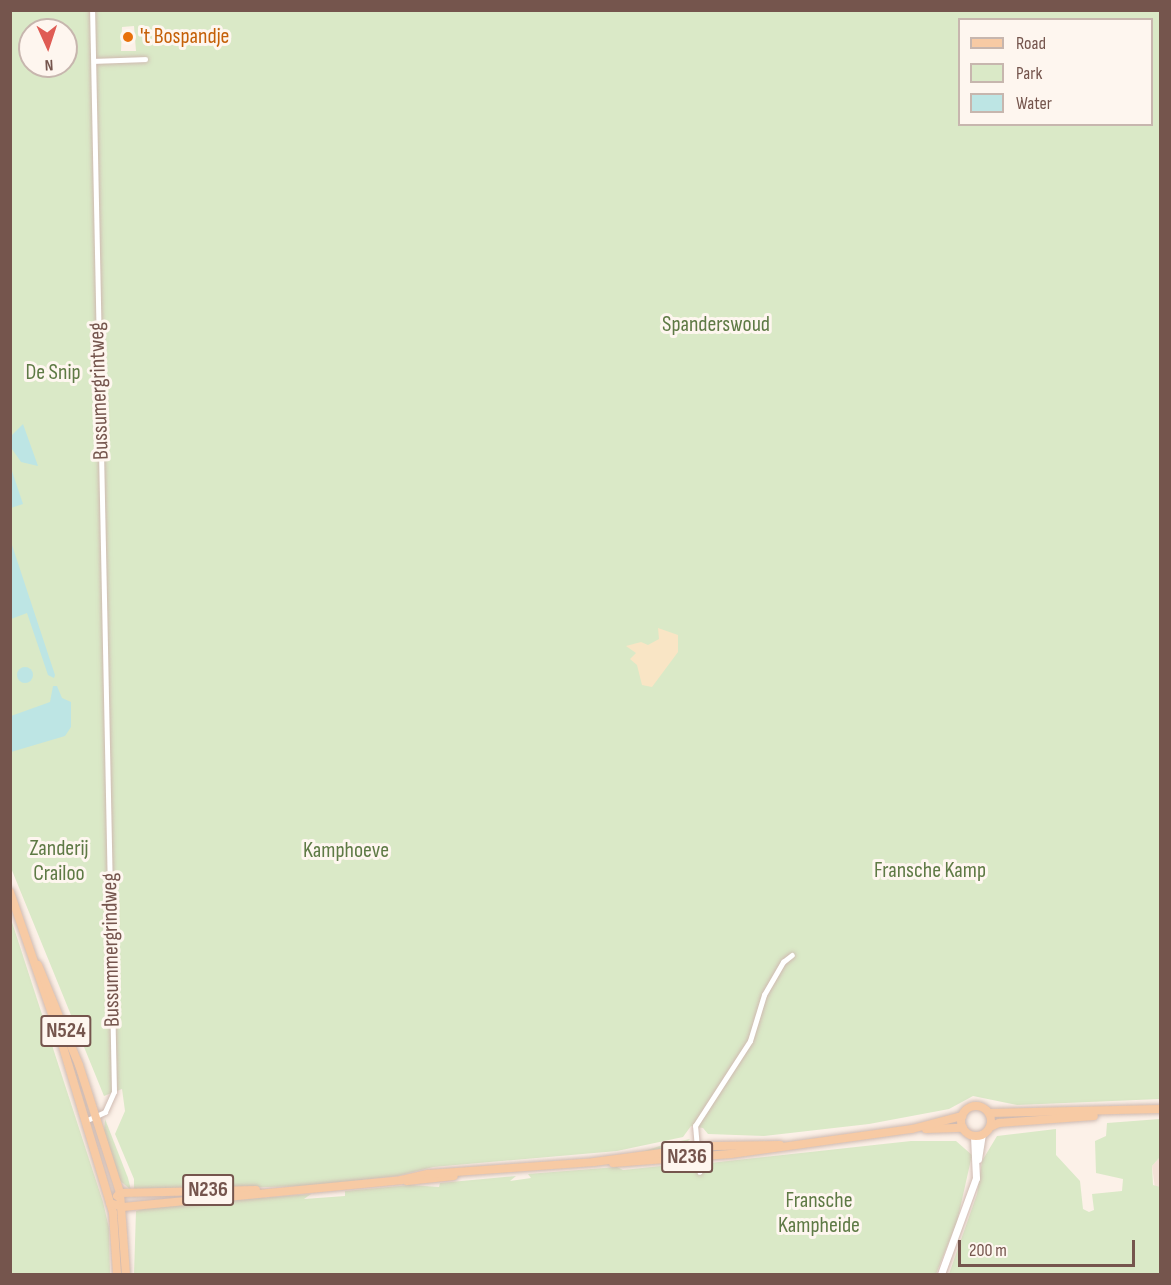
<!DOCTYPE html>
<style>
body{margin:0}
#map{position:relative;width:1171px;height:1285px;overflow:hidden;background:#fcf1e8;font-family:"Sofia Sans Condensed",sans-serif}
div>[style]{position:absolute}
.residential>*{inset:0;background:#f3e2d7}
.green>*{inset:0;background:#dae9c7}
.sand>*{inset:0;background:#f9e5c5}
.water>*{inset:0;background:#bde5e4}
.round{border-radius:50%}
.roads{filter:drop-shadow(0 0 2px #cfbab1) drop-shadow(0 0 2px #cfbab1)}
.street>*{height:4.5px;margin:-2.25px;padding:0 2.25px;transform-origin:2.25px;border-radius:2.25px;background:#fff}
.secondary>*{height:7px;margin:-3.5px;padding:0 3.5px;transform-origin:3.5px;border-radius:3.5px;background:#fff}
.primary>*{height:8px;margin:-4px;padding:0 4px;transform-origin:4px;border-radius:4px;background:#f7caa4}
.primary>.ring{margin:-4px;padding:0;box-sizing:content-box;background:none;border:8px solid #f7caa4;border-radius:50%}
.dots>*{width:16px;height:16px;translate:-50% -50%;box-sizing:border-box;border:3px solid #fef6ef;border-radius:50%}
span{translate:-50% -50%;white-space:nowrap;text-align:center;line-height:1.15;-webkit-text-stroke:6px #fef6ef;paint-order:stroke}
.shield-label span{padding:2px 4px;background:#fef6ef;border:2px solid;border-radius:4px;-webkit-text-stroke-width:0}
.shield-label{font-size:21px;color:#75554d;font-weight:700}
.food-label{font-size:22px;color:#c56008}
.left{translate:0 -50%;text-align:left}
.park-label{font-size:22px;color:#5e7a45}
.street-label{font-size:22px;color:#75554d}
.frame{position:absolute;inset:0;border:12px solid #75554d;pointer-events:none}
.legend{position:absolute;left:958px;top:18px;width:195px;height:108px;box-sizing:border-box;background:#fef6ef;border:2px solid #c7b6ae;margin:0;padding:8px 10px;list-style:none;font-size:18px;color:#75554d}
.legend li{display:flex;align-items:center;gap:12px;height:30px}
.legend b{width:30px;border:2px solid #c7b6ae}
.north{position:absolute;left:18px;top:18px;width:60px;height:60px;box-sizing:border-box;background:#fef6ef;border:2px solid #c7b6ae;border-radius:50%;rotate:177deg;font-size:16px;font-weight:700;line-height:24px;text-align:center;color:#75554d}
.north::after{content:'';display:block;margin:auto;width:21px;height:27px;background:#df5c54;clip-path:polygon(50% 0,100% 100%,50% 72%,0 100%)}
.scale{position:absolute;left:958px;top:1240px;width:177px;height:27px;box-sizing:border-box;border:3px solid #75554d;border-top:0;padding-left:8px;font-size:18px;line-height:21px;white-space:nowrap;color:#75554d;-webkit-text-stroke:4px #fef6ef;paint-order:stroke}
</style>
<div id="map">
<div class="residential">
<div style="clip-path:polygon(1160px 1157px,1160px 1187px,1155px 1188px,1152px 1166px)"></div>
</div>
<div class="green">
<div style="clip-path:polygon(evenodd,10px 11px,1160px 11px,1160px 1099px,1017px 1105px,973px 1096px,949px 1109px,869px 1124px,764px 1136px,708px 1134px,703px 1128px,691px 1126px,683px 1137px,617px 1151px,433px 1167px,397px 1176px,309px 1186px,134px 1190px,134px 1179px,115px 1134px,125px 1111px,122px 1089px,104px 1096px,11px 868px,10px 11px,960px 20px,1152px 20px,1152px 124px,960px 124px,960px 20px,10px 11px,134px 26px,136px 51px,121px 51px,122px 27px,134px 26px,10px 11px,30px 30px,66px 30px,66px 66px,30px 66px,30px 30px)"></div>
<div style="clip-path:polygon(10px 916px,103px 1202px,109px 1228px,110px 1274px,11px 1274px)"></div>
<div style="clip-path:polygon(105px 1119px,128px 1178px,131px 1190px,118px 1179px,104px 1132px)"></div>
<div style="clip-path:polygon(1160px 1119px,1160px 1157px,1152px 1166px,1153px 1185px,1160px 1187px,1160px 1274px,949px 1274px,977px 1194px,982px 1161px,997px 1136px,1056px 1129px,1056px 1155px,1080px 1181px,1083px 1209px,1089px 1212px,1094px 1210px,1092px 1194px,1122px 1191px,1123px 1179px,1096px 1173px,1095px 1141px,1106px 1136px,1107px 1123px)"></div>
<div style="clip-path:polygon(690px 1139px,683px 1146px,638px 1153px,666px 1144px)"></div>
<div style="clip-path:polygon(911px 1141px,956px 1141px,972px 1155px,957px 1222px,936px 1274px,134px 1274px,136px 1211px,149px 1207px,311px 1194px,304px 1199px,345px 1196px,345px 1191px,410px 1185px,439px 1187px,440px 1183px,516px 1176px,510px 1181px,531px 1178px,528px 1174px,617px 1167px,623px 1170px,681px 1164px,701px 1168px,710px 1163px)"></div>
</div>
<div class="sand">
<div style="clip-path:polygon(658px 628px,678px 635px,678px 652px,652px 687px,642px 685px,637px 665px,630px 659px,636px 653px,626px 646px,641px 642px,648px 645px,659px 639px)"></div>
</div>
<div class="water">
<div style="clip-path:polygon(23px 424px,38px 466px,21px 462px,12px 449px,12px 435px)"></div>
<div style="clip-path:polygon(11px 468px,23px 504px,11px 508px,10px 508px)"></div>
<div style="clip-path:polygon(10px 539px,55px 675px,54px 678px,48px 675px,27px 613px,11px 619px)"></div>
<div class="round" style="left:17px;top:667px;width:16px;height:16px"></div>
<div style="clip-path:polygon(53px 686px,57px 686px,62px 698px,71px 702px,71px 727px,65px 736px,11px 752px,11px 716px,50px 702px)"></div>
</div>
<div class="roads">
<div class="street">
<div style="left:94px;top:61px;width:51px;rotate:-2.2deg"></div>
<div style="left:85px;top:1121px;width:22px;rotate:-24deg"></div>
<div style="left:105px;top:1112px;width:22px;rotate:-66deg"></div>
<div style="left:114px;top:1092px;width:1082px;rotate:-91.16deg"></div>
<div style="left:697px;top:1148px;width:22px;rotate:-95deg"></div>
<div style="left:695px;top:1126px;width:101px;rotate:-57.1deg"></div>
<div style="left:750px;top:1041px;width:48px;rotate:-73.1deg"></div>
<div style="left:764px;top:995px;width:38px;rotate:-60deg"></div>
<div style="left:783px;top:962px;width:11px;rotate:-38deg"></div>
<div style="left:697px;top:1157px;width:15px;rotate:79deg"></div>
</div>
<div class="secondary">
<div style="left:978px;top:1159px;width:25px;rotate:-81deg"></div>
<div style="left:941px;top:1274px;width:102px;rotate:-70deg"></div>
<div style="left:976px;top:1178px;width:42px;rotate:-92.7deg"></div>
</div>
<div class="primary">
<div style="left:10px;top:892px;width:153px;rotate:71deg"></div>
<div style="left:60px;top:1037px;width:184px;rotate:73.2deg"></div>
<div style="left:113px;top:1213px;width:61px;rotate:86.2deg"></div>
<div style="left:38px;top:965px;width:108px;rotate:67.7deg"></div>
<div style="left:79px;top:1065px;width:134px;rotate:72.2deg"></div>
<div style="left:120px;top:1193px;width:81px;rotate:85.8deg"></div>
<div class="ring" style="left:961px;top:1106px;width:22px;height:22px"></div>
<div style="left:989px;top:1113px;width:171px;rotate:-1.3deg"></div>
<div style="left:990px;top:1127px;width:10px;rotate:-24deg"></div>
<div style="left:999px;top:1123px;width:95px;rotate:-4.2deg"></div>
<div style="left:926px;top:1129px;width:37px;rotate:-2deg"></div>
<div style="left:613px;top:1163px;width:118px;rotate:-4.4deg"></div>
<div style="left:731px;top:1154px;width:183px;rotate:-7.9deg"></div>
<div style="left:912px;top:1129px;width:52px;rotate:-14.6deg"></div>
<div style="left:407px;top:1181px;width:47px;rotate:-6.1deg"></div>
<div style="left:117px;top:1196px;width:4px;rotate:-45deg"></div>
<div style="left:120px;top:1193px;width:136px;rotate:-1.3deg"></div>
<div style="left:110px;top:1203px;width:14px;rotate:17deg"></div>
<div style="left:123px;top:1207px;width:279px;rotate:-5.5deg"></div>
<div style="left:401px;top:1180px;width:28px;rotate:-13deg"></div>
<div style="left:428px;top:1174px;width:166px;rotate:-4.1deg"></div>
<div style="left:594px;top:1162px;width:121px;rotate:-7.6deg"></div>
<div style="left:714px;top:1146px;width:66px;rotate:-0.9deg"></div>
</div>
</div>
<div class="dots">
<div style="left:128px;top:37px;background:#e8710a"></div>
</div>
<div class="shield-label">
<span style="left:66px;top:1031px">N524</span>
<span style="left:687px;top:1157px">N236</span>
<span style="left:208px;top:1190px">N236</span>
</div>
<div class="food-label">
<span class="left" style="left:140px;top:37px">'t Bospandje</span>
</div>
<div class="park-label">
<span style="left:716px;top:325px">Spanderswoud</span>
<span style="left:53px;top:373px">De Snip</span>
<span style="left:59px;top:861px">Zanderij<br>Crailoo</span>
<span style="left:346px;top:851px">Kamphoeve</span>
<span style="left:930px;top:871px">Fransche Kamp</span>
<span style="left:819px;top:1213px">Fransche<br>Kampheide</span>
</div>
<div class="street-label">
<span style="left:99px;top:391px;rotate:-92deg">Bussumergrintweg</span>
<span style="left:111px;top:950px;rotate:-91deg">Bussummergrindweg</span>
</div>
<div class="frame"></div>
<ul class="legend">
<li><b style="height:8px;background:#f7caa4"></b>Road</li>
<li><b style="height:16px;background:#dae9c7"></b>Park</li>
<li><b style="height:16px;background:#bde5e4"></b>Water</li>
</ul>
<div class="north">N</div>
<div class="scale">200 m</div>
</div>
